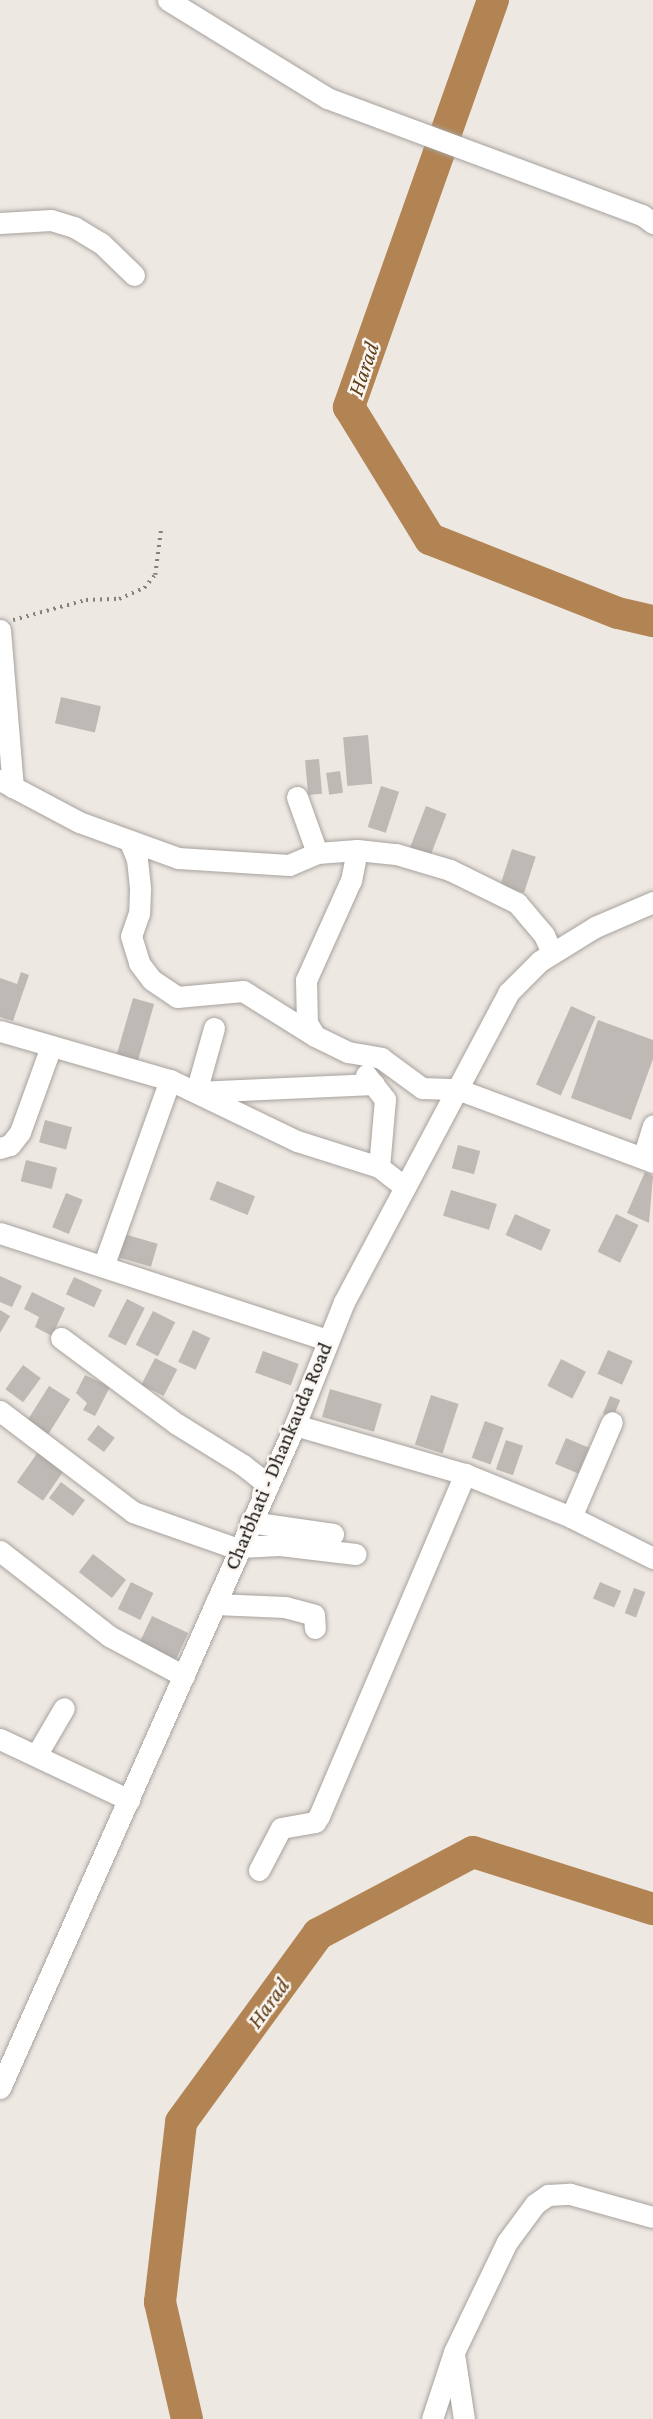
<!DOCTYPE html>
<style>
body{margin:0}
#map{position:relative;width:653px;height:2419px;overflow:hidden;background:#eee8e3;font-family:"Crimson Pro",serif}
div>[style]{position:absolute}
.river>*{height:32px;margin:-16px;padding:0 16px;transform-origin:16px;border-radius:16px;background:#b28453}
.building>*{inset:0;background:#beb9b4;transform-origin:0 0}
.path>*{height:3.5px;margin-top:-1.75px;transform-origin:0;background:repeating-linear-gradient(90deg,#84807d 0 2px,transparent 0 7px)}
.roads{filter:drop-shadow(0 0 2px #a7a29d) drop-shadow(0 0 2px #a7a29d)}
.minor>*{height:21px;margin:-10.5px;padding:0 10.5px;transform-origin:10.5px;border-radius:10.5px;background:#fff}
span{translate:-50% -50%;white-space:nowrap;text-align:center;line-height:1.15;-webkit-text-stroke:5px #fbf6f1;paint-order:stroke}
.street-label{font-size:21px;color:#161513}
.water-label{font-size:23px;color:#603f1a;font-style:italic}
</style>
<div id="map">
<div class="river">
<div style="left:493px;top:0;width:432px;rotate:109.5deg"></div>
<div style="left:349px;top:407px;width:155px;rotate:58.5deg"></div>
<div style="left:430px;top:539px;width:202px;rotate:21.5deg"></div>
<div style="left:618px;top:613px;width:36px;rotate:13deg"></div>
<div style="left:187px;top:2419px;width:120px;rotate:-103deg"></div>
<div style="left:160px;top:2302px;width:181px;rotate:-83.3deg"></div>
<div style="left:181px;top:2122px;width:233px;rotate:-53.9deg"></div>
<div style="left:318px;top:1934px;width:175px;rotate:-27.9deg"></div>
<div style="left:473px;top:1852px;width:189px;rotate:17.6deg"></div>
</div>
<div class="building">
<div style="left:61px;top:697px;width:41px;height:27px;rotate:13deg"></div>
<div style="left:368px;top:735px;width:49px;height:25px;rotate:85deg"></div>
<div style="left:319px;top:759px;width:35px;height:14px;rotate:85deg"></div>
<div style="left:340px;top:771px;width:22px;height:14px;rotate:82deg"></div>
<div style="left:381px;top:786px;width:19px;height:43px;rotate:18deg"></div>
<div style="left:426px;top:806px;width:22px;height:50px;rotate:21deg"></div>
<div style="left:512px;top:849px;width:25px;height:38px;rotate:18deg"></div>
<div style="clip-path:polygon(21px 972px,29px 975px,13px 1021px,0 1017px,0 978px,17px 984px)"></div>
<div style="left:133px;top:998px;width:22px;height:59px;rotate:16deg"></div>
<div style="left:571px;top:1006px;width:27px;height:86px;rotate:24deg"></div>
<div style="clip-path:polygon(598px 1020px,653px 1040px,653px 1059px,631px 1120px,571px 1098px)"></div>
<div style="left:45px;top:1120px;width:28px;height:23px;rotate:15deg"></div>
<div style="left:458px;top:1145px;width:23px;height:24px;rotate:15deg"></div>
<div style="left:26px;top:1160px;width:32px;height:22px;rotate:14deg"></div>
<div style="clip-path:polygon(645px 1172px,653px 1176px,649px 1223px,627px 1213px)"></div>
<div style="left:217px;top:1181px;width:41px;height:20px;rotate:22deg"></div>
<div style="left:451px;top:1190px;width:48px;height:27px;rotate:17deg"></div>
<div style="left:66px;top:1193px;width:18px;height:37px;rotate:22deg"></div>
<div style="left:515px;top:1214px;width:39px;height:23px;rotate:24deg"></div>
<div style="left:616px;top:1214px;width:25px;height:42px;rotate:26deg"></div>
<div style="left:124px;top:1234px;width:35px;height:24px;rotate:16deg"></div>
<div style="clip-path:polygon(0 1276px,22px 1286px,12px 1307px,0 1302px)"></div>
<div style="left:74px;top:1277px;width:31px;height:19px;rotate:25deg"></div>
<div style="clip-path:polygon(32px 1292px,65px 1308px,52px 1336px,35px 1327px,39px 1317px,24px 1309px)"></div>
<div style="left:127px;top:1299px;width:20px;height:42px;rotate:27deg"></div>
<div style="clip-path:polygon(0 1310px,10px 1316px,0 1333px)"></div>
<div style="left:153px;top:1311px;width:25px;height:38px;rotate:27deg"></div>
<div style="left:193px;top:1330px;width:19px;height:35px;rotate:25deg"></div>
<div style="left:608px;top:1350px;width:27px;height:26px;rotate:24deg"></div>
<div style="left:263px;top:1351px;width:38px;height:23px;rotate:20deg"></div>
<div style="left:155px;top:1358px;width:25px;height:30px;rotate:27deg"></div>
<div style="left:561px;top:1359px;width:28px;height:30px;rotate:27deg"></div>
<div style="left:23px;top:1365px;width:22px;height:30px;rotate:36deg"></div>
<div style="clip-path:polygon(85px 1375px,110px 1387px,95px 1416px,83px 1410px,87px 1403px,76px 1393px)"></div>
<div style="left:49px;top:1386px;width:25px;height:42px;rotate:32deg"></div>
<div style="left:330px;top:1389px;width:54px;height:29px;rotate:16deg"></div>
<div style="left:431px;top:1395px;width:29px;height:52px;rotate:18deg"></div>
<div style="left:610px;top:1396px;width:11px;height:19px;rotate:22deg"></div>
<div style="left:485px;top:1421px;width:20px;height:39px;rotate:20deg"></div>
<div style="left:98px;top:1425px;width:21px;height:18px;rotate:37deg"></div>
<div style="left:566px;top:1438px;width:25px;height:28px;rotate:23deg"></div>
<div style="left:506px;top:1440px;width:18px;height:31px;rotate:19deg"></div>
<div style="left:38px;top:1452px;width:32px;height:37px;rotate:35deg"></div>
<div style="left:61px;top:1482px;width:30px;height:20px;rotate:37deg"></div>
<div style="left:93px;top:1554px;width:42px;height:23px;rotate:38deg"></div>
<div style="left:131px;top:1582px;width:25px;height:30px;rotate:26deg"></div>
<div style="left:600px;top:1582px;width:23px;height:18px;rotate:23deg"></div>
<div style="left:634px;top:1588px;width:12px;height:27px;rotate:20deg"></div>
<div style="left:152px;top:1616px;width:40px;height:31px;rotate:25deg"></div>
</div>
<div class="path">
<div style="left:13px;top:620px;width:76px;rotate:-15.3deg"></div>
<div style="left:86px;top:600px;width:33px;rotate:-2deg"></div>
<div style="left:119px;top:599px;width:27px;rotate:-24deg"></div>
<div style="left:144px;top:588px;width:17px;rotate:-50deg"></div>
<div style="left:155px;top:575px;width:47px;rotate:-82.7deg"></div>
</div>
<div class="roads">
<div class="minor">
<div style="left:168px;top:0;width:187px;rotate:31.6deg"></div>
<div style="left:327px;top:98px;width:336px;rotate:20.4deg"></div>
<div style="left:642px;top:215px;width:14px;rotate:36deg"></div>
<div style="left:0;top:223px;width:51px;rotate:-3.4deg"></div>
<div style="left:51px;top:220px;width:24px;rotate:17deg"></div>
<div style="left:74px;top:227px;width:31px;rotate:31deg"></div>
<div style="left:101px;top:243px;width:46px;rotate:44.1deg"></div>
<div style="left:0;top:630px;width:158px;rotate:85.3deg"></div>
<div style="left:0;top:780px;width:89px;rotate:28deg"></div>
<div style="left:79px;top:822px;width:105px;rotate:20deg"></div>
<div style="left:178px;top:858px;width:111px;rotate:3.6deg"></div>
<div style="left:289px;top:865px;width:30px;rotate:-23deg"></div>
<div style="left:317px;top:853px;width:40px;rotate:-4.3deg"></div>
<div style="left:357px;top:850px;width:39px;rotate:6deg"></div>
<div style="left:396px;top:854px;width:56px;rotate:16.5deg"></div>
<div style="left:450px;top:870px;width:75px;rotate:26.2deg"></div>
<div style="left:517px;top:903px;width:42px;rotate:49.8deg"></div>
<div style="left:544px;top:935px;width:20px;rotate:66deg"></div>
<div style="left:297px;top:797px;width:59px;rotate:70.3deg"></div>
<div style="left:130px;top:842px;width:18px;rotate:68deg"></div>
<div style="left:137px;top:859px;width:31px;rotate:84deg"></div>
<div style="left:140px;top:890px;width:23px;rotate:92deg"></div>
<div style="left:139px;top:913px;width:24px;rotate:109deg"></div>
<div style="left:131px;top:936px;width:28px;rotate:73deg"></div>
<div style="left:139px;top:963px;width:21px;rotate:53deg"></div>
<div style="left:152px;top:980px;width:30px;rotate:34deg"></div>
<div style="left:177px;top:997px;width:66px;rotate:-5.2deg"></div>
<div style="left:243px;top:991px;width:85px;rotate:32deg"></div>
<div style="left:357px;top:850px;width:31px;rotate:101deg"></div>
<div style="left:351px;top:880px;width:110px;rotate:114.2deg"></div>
<div style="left:306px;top:980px;width:43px;rotate:88.7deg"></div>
<div style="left:307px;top:1023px;width:15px;rotate:58deg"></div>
<div style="left:315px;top:1036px;width:37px;rotate:26deg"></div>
<div style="left:348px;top:1052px;width:34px;rotate:10deg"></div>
<div style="left:381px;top:1058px;width:51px;rotate:36.2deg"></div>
<div style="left:422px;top:1088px;width:35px;rotate:2deg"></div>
<div style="left:457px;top:1089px;width:209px;rotate:20.4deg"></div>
<div style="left:214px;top:1028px;width:66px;rotate:105.7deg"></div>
<div style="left:196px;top:1092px;width:178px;rotate:-2.6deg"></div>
<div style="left:0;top:1031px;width:177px;rotate:16.1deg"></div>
<div style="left:170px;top:1080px;width:141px;rotate:25.7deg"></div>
<div style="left:297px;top:1141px;width:86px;rotate:17.6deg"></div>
<div style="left:379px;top:1167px;width:33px;rotate:38deg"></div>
<div style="left:366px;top:1075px;width:31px;rotate:52deg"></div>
<div style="left:385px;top:1099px;width:68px;rotate:95deg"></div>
<div style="left:0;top:1148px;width:10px;rotate:-17deg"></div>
<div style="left:10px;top:1145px;width:16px;rotate:-52deg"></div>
<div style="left:20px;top:1132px;width:88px;rotate:-70.1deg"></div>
<div style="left:643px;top:1158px;width:34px;rotate:-73deg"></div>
<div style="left:0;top:1233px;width:345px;rotate:18.1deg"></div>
<div style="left:104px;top:1264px;width:195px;rotate:-70.3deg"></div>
<div style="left:61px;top:1338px;width:144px;rotate:36.6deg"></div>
<div style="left:177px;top:1424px;width:78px;rotate:31.8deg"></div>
<div style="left:243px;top:1465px;width:29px;rotate:38deg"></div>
<div style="left:266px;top:1483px;width:12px;rotate:110deg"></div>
<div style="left:0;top:1411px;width:167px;rotate:37.2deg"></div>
<div style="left:133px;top:1512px;width:111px;rotate:19.4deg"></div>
<div style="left:295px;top:1425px;width:177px;rotate:16.1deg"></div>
<div style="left:465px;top:1474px;width:114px;rotate:22.1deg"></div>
<div style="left:571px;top:1517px;width:92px;rotate:26.6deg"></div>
<div style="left:571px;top:1517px;width:103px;rotate:-66.7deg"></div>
<div style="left:250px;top:1522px;width:84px;rotate:8.2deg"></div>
<div style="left:239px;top:1547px;width:41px;rotate:-2.8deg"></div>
<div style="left:280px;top:1545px;width:76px;rotate:6.8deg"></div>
<div style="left:0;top:1551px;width:138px;rotate:37.9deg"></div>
<div style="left:109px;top:1636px;width:85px;rotate:28.1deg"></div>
<div style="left:215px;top:1604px;width:70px;rotate:2.5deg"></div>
<div style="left:285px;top:1607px;width:30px;rotate:15deg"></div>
<div style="left:314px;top:1615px;width:13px;rotate:86deg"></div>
<div style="left:0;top:1739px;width:143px;rotate:25.3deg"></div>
<div style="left:37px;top:1754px;width:53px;rotate:-59.6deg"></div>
<div style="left:259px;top:1870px;width:47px;rotate:-62.4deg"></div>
<div style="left:281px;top:1828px;width:35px;rotate:-10deg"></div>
<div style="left:315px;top:1822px;width:7px;rotate:-56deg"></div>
<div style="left:319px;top:1816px;width:372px;rotate:-66.9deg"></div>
<div style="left:0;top:2088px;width:726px;rotate:-66.01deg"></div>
<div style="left:295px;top:1425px;width:132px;rotate:-68.3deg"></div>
<div style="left:344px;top:1302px;width:350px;rotate:-62deg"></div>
<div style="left:508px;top:993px;width:45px;rotate:-45deg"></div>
<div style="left:540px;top:961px;width:65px;rotate:-31.7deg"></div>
<div style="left:595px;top:927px;width:63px;rotate:-23.3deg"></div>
<div style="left:454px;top:2354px;width:66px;rotate:81.3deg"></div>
<div style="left:432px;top:2419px;width:71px;rotate:-71.8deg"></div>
<div style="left:454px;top:2352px;width:122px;rotate:-64.3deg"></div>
<div style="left:507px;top:2242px;width:47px;rotate:-53.6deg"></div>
<div style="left:535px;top:2204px;width:16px;rotate:-35deg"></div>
<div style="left:548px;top:2195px;width:22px;rotate:-3deg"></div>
<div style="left:570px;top:2194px;width:86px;rotate:15.5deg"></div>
</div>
</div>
<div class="street-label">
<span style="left:278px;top:1456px;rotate:-67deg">Charbhati - Dhankauda Road</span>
</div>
<div class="water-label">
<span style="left:363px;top:369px;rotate:-71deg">Harad</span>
<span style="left:268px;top:2003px;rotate:-54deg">Harad</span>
</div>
</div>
